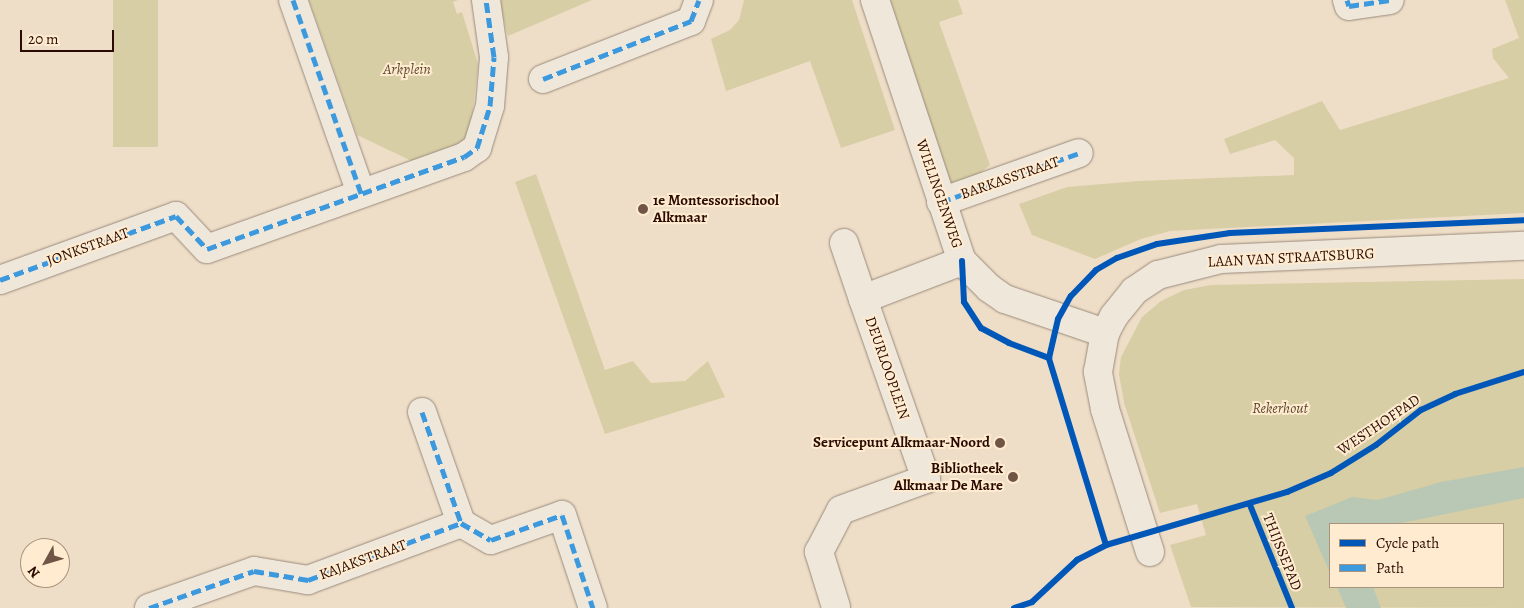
<!DOCTYPE html>
<style>
body{margin:0}
#map{position:relative;width:1524px;height:608px;overflow:hidden;background:#efdec7;font-family:Alegreya,serif}
div>[style]{position:absolute}
.green>*{inset:0;background:#d8cea5;transform-origin:0 0}
.water>*{inset:0;background:#b8c8b4}
.roads{filter:drop-shadow(0 0 1px #988a7c) drop-shadow(0 0 1px #988a7c)}
.minor>*{height:28px;margin:-14px;padding:0 14px;transform-origin:14px;border-radius:14px;background:#f0e7db}
.quiet>*{height:5px;margin-top:-2.5px;transform-origin:0;background:repeating-linear-gradient(90deg,#3d99dd 0 10px,transparent 0 15px)}
.cycleway>*{height:6px;margin:-3px;padding:0 3px;transform-origin:3px;border-radius:3px;background:#0057b8}
.dots>*{width:14px;height:14px;translate:-50% -50%;box-sizing:border-box;border:2px solid #ffecd0;border-radius:50%}
span{translate:-50% -50%;white-space:nowrap;text-align:center;line-height:1.15;-webkit-text-stroke:4px #ffecd0;paint-order:stroke}
.park-label{font-size:15px;color:#614b31;font-style:italic}
.street-label{font-size:15px;color:#2b0b01}
.poi-label{font-size:15px;color:#2b0b01;font-weight:700}
.left{translate:0 -50%;text-align:left}
.right{translate:-100% -50%;text-align:right}
.legend{position:absolute;left:1329px;top:523px;width:175px;height:65px;box-sizing:border-box;background:#ffecd0;border:1px solid #aa927d;margin:0;padding:6px 9px;list-style:none;font-size:15px;color:#2b0b01}
.legend li{display:flex;align-items:center;gap:10px;height:25px}
.legend b{width:25px;border:1px solid #aa927d}
.north{position:absolute;left:20px;top:538px;width:50px;height:50px;box-sizing:border-box;background:#ffecd0;border:1px solid #aa927d;border-radius:50%;rotate:231deg;font-size:14px;font-weight:700;line-height:20px;text-align:center;color:#2b0b01}
.north::after{content:'';display:block;margin:auto;width:18px;height:22px;background:#705546;clip-path:polygon(50% 0,100% 100%,50% 72%,0 100%)}
.scale{position:absolute;left:20px;top:30px;width:94px;height:22px;box-sizing:border-box;border:2px solid #2b0b01;border-top:0;padding-left:6px;font-size:15px;line-height:18px;white-space:nowrap;color:#2b0b01;-webkit-text-stroke:4px #ffecd0;paint-order:stroke}
</style>
<div id="map">
<div class="green">
<div style="left:113px;top:0;width:45px;height:147px"></div>
<div style="clip-path:polygon(309px 0,458px 0,453px 2px,457px 14px,462px 12px,478px 64px,470px 136px,465px 146px,416px 163px,357px 135px)"></div>
<div style="clip-path:polygon(503px 0,592px 0,508px 36px,499px 1px)"></div>
<div style="clip-path:polygon(744px 0,852px 0,895px 130px,841px 148px,810px 61px,726px 91px,711px 39px,730px 30px,739px 20px)"></div>
<div style="clip-path:polygon(890px 0,958px 0,963px 14px,939px 22px,990px 165px,971px 180px,949px 184px)"></div>
<div style="clip-path:polygon(1505px 0,1524px 0,1524px 213px,1170px 231px,1141px 239px,1095px 259px,1032px 235px,1019px 204px,1067px 187px,1138px 181px,1294px 175px,1294px 158px,1275px 140px,1230px 154px,1224px 139px,1322px 101px,1340px 130px,1509px 78px,1493px 58px,1492px 49px,1519px 38px)"></div>
<div style="clip-path:polygon(536px 174px,605px 370px,633px 361px,651px 383px,685px 381px,708px 361px,725px 397px,605px 434px,515px 182px)"></div>
<div style="clip-path:polygon(evenodd,1524px 279px,1524px 608px,1191px 607px,1170px 545px,1206px 535px,1197px 504px,1160px 513px,1124px 403px,1119px 374px,1121px 357px,1142px 317px,1161px 301px,1184px 290px,1211px 285px,1524px 279px,1330px 524px,1503px 524px,1503px 587px,1330px 587px,1330px 524px)"></div>
</div>
<div class="water">
<div style="clip-path:polygon(1524px 467px,1524px 498px,1397px 524px,1330px 524px,1330px 573px,1305px 516px,1352px 497px,1378px 500px,1441px 482px)"></div>
<div style="clip-path:polygon(1337px 587px,1373px 587px,1381px 608px,1346px 608px)"></div>
</div>
<div class="roads">
<div class="minor">
<div style="left:293px;top:0;width:205px;rotate:70.6deg"></div>
<div style="left:875px;top:0;width:275px;rotate:71.6deg"></div>
<div style="left:962px;top:261px;width:38px;rotate:45deg"></div>
<div style="left:989px;top:288px;width:19px;rotate:35deg"></div>
<div style="left:1005px;top:299px;width:106px;rotate:18.8deg"></div>
<div style="left:1347px;top:0;width:6px;rotate:72deg"></div>
<div style="left:1349px;top:6px;width:41px;rotate:-8.3deg"></div>
<div style="left:543px;top:79px;width:159px;rotate:-21.4deg"></div>
<div style="left:691px;top:21px;width:22px;rotate:-69deg"></div>
<div style="left:941px;top:202px;width:146px;rotate:-19.5deg"></div>
<div style="left:844px;top:243px;width:59px;rotate:71.3deg"></div>
<div style="left:0;top:280px;width:187px;rotate:-20deg"></div>
<div style="left:176px;top:216px;width:45px;rotate:46.8deg"></div>
<div style="left:207px;top:249px;width:273px;rotate:-19.7deg"></div>
<div style="left:464px;top:157px;width:16px;rotate:-35deg"></div>
<div style="left:477px;top:148px;width:44px;rotate:-72.8deg"></div>
<div style="left:490px;top:106px;width:49px;rotate:-85.3deg"></div>
<div style="left:494px;top:57px;width:58px;rotate:-98deg"></div>
<div style="left:422px;top:412px;width:118px;rotate:70.6deg"></div>
<div style="left:461px;top:523px;width:34px;rotate:30deg"></div>
<div style="left:491px;top:540px;width:75px;rotate:-19.4deg"></div>
<div style="left:562px;top:515px;width:98px;rotate:71.6deg"></div>
<div style="left:1150px;top:552px;width:150px;rotate:-107.5deg"></div>
<div style="left:1105px;top:409px;width:38px;rotate:-101deg"></div>
<div style="left:1098px;top:372px;width:40px;rotate:-80deg"></div>
<div style="left:1105px;top:333px;width:19px;rotate:-62deg"></div>
<div style="left:1114px;top:316px;width:32px;rotate:-51deg"></div>
<div style="left:1134px;top:291px;width:29px;rotate:-34deg"></div>
<div style="left:1158px;top:275px;width:65px;rotate:-14.3deg"></div>
<div style="left:1221px;top:259px;width:303px;rotate:-2.5deg"></div>
<div style="left:836px;top:607px;width:58px;rotate:-107.2deg"></div>
<div style="left:819px;top:552px;width:47px;rotate:-62.4deg"></div>
<div style="left:841px;top:510px;width:90px;rotate:-20deg"></div>
<div style="left:926px;top:479px;width:191px;rotate:-109.3deg"></div>
<div style="left:863px;top:299px;width:106px;rotate:-21deg"></div>
<div style="left:149px;top:608px;width:111px;rotate:-19.4deg"></div>
<div style="left:254px;top:571px;width:55px;rotate:9.5deg"></div>
<div style="left:308px;top:580px;width:163px;rotate:-20.4deg"></div>
</div>
</div>
<div class="quiet">
<div style="left:293px;top:0;width:205px;rotate:70.6deg"></div>
<div style="left:1347px;top:0;width:6px;rotate:72deg"></div>
<div style="left:1349px;top:6px;width:41px;rotate:-8.3deg"></div>
<div style="left:543px;top:79px;width:159px;rotate:-21.4deg"></div>
<div style="left:691px;top:21px;width:22px;rotate:-69deg"></div>
<div style="left:941px;top:202px;width:146px;rotate:-19.5deg"></div>
<div style="left:0;top:280px;width:187px;rotate:-20deg"></div>
<div style="left:176px;top:216px;width:45px;rotate:46.8deg"></div>
<div style="left:207px;top:249px;width:273px;rotate:-19.7deg"></div>
<div style="left:464px;top:157px;width:16px;rotate:-35deg"></div>
<div style="left:477px;top:148px;width:44px;rotate:-72.8deg"></div>
<div style="left:490px;top:106px;width:49px;rotate:-85.3deg"></div>
<div style="left:494px;top:57px;width:58px;rotate:-98deg"></div>
<div style="left:422px;top:412px;width:118px;rotate:70.6deg"></div>
<div style="left:461px;top:523px;width:34px;rotate:30deg"></div>
<div style="left:491px;top:540px;width:75px;rotate:-19.4deg"></div>
<div style="left:562px;top:515px;width:98px;rotate:71.6deg"></div>
<div style="left:149px;top:608px;width:111px;rotate:-19.4deg"></div>
<div style="left:254px;top:571px;width:55px;rotate:9.5deg"></div>
<div style="left:308px;top:580px;width:163px;rotate:-20.4deg"></div>
</div>
<div class="cycleway">
<div style="left:962px;top:261px;width:41px;rotate:87.2deg"></div>
<div style="left:964px;top:302px;width:31px;rotate:57deg"></div>
<div style="left:981px;top:328px;width:32px;rotate:28deg"></div>
<div style="left:1009px;top:343px;width:43px;rotate:20.6deg"></div>
<div style="left:1250px;top:505px;width:111px;rotate:67.8deg"></div>
<div style="left:1106px;top:545px;width:195px;rotate:-107deg"></div>
<div style="left:1049px;top:358px;width:40px;rotate:-77deg"></div>
<div style="left:1058px;top:319px;width:26px;rotate:-61deg"></div>
<div style="left:1071px;top:296px;width:36px;rotate:-46deg"></div>
<div style="left:1096px;top:270px;width:24px;rotate:-30deg"></div>
<div style="left:1117px;top:258px;width:42px;rotate:-19.3deg"></div>
<div style="left:1157px;top:244px;width:74px;rotate:-8.6deg"></div>
<div style="left:1230px;top:233px;width:294px;rotate:-2.5deg"></div>
<div style="left:1014px;top:608px;width:19px;rotate:-18deg"></div>
<div style="left:1032px;top:602px;width:62px;rotate:-43deg"></div>
<div style="left:1077px;top:560px;width:33px;rotate:-27deg"></div>
<div style="left:1106px;top:545px;width:189px;rotate:-16.3deg"></div>
<div style="left:1287px;top:492px;width:48px;rotate:-23.4deg"></div>
<div style="left:1331px;top:473px;width:53px;rotate:-31.9deg"></div>
<div style="left:1376px;top:445px;width:57px;rotate:-37.9deg"></div>
<div style="left:1421px;top:410px;width:38px;rotate:-25deg"></div>
<div style="left:1455px;top:394px;width:72px;rotate:-17.7deg"></div>
</div>
<div class="dots">
<div style="left:643px;top:209px;background:#705546"></div>
<div style="left:1000px;top:443px;background:#705546"></div>
<div style="left:1013px;top:477px;background:#705546"></div>
</div>
<div class="park-label">
<span style="left:407px;top:70px">Arkplein</span>
<span style="left:1280px;top:409px">Rekerhout</span>
</div>
<div class="street-label">
<span style="left:1010px;top:178px;rotate:-19deg">BARKASSTRAAT</span>
<span style="left:939px;top:194px;rotate:71deg">WIELINGENWEG</span>
<span style="left:88px;top:247px;rotate:-20deg">JONKSTRAAT</span>
<span style="left:1291px;top:258px;rotate:-3deg">LAAN VAN STRAATSBURG</span>
<span style="left:887px;top:368px;rotate:71deg">DEURLOOPLEIN</span>
<span style="left:1379px;top:425px;rotate:-34deg">WESTHOFPAD</span>
<span style="left:1282px;top:552px;rotate:68deg">THIJSSEPAD</span>
<span style="left:363px;top:560px;rotate:-20deg">KAJAKSTRAAT</span>
</div>
<div class="poi-label">
<span class="left" style="left:653px;top:209px">1e Montessorischool<br>Alkmaar</span>
<span class="right" style="left:990px;top:443px">Servicepunt Alkmaar-Noord</span>
<span class="right" style="left:1003px;top:477px">Bibliotheek<br>Alkmaar De Mare</span>
</div>
<ul class="legend">
<li><b style="height:6px;background:#0057b8"></b>Cycle path</li>
<li><b style="height:6px;background:#3d99dd"></b>Path</li>
</ul>
<div class="north">N</div>
<div class="scale">20 m</div>
</div>
